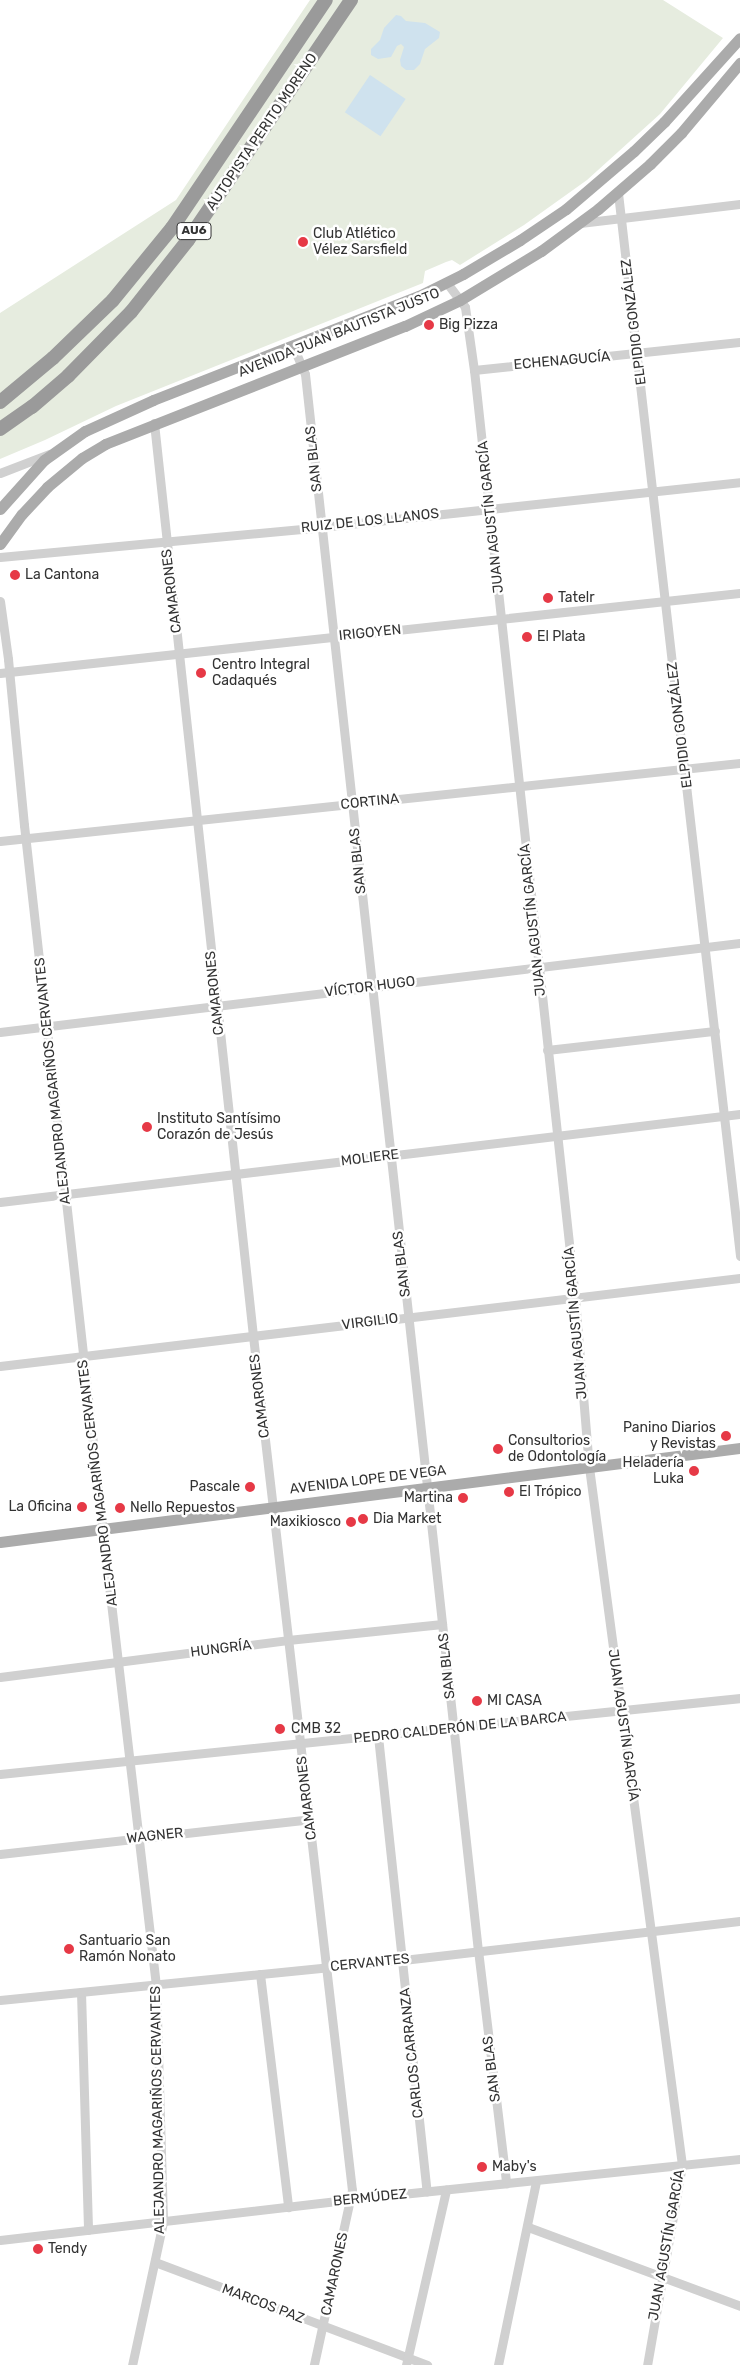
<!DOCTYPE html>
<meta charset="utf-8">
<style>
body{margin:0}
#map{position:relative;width:740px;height:2365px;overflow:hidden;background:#fff;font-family:Rubik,sans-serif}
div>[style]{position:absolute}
.green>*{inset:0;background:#e6ecdf}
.water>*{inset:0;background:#cfe2ee;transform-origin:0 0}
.minor>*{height:9px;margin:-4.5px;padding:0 4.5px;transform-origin:4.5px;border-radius:4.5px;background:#d0d0d0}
.major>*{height:11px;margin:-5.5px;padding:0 5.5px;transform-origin:5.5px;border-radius:5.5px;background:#ababab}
.highway>*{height:14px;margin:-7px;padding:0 7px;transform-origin:7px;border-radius:7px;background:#9a9a9a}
.dots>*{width:14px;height:14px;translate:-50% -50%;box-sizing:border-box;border:2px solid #fff;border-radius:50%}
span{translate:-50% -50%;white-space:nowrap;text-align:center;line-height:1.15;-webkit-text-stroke:5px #fff;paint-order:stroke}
.shield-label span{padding:1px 4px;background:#fff;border:1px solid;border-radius:4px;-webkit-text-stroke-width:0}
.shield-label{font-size:12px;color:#333;font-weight:700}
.street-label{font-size:14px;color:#333}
.poi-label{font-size:14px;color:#333}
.left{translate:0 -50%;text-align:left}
.right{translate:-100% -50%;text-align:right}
</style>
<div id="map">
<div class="green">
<div style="clip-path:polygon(310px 0,663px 0,723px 38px,660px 114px,587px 180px,524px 225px,460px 265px,452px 260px,446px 262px,425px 271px,423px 283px,116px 406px,45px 440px,0 459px,0 313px,176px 200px)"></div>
</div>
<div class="water">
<div style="clip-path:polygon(396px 15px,401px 16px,406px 21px,425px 23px,440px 32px,439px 38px,425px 49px,420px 64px,414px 70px,406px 70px,401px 66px,400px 60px,404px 47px,401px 44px,397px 46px,391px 57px,378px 59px,371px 55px,371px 49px,380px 40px,384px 28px)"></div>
<div style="left:370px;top:75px;width:43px;height:45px;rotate:34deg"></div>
</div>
<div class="minor">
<div style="left:618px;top:193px;width:1070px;rotate:83.45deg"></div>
<div style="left:580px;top:223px;width:161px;rotate:-6.8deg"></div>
<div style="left:447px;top:283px;width:30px;rotate:53deg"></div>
<div style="left:465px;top:307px;width:64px;rotate:81.9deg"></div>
<div style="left:474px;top:370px;width:933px;rotate:83.79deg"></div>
<div style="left:575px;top:1298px;width:170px;rotate:85.3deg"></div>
<div style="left:589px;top:1467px;width:704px;rotate:82.41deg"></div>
<div style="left:682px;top:2165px;width:203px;rotate:99.9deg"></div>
<div style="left:293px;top:346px;width:30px;rotate:67deg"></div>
<div style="left:305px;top:374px;width:1585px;rotate:83.74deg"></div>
<div style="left:478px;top:1950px;width:235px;rotate:83.1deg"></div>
<div style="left:474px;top:370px;width:267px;rotate:-6deg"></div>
<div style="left:154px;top:423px;width:918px;rotate:83.81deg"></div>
<div style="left:253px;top:1336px;width:860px;rotate:83.39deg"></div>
<div style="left:352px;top:2190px;width:179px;rotate:102.3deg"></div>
<div style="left:0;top:473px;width:53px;rotate:-21.2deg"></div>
<div style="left:0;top:557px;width:322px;rotate:-5.3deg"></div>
<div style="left:321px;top:527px;width:421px;rotate:-6.1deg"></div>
<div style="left:0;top:601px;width:59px;rotate:82.1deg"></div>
<div style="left:8px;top:659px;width:167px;rotate:84.5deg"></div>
<div style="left:24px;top:825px;width:740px;rotate:83.63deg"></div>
<div style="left:106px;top:1560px;width:427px;rotate:83.3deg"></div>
<div style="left:156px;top:1984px;width:238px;rotate:88.3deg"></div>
<div style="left:163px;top:2222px;width:146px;rotate:102.2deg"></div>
<div style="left:0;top:673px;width:744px;rotate:-6.17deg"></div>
<div style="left:0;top:841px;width:744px;rotate:-6.02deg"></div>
<div style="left:0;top:1032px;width:745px;rotate:-6.86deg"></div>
<div style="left:547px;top:1050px;width:169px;rotate:-6.5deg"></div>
<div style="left:0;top:1202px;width:745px;rotate:-6.78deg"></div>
<div style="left:0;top:1366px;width:745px;rotate:-6.78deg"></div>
<div style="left:0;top:1677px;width:290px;rotate:-7.3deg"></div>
<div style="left:288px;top:1640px;width:155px;rotate:-5.9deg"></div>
<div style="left:378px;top:1736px;width:458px;rotate:83.9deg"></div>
<div style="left:0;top:1774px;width:744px;rotate:-5.86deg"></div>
<div style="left:0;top:1854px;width:312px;rotate:-6.4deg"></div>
<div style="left:260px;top:1974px;width:235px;rotate:83.1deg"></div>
<div style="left:81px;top:1992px;width:238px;rotate:88.3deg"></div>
<div style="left:0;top:2000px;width:405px;rotate:-5.7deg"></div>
<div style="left:403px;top:1960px;width:339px;rotate:-6.6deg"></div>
<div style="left:528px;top:2227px;width:226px;rotate:20.4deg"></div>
<div style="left:0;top:2240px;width:365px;rotate:-6.6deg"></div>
<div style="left:363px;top:2198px;width:379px;rotate:-5.9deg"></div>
<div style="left:155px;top:2262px;width:291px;rotate:20.7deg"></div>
<div style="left:406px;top:2365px;width:180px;rotate:-77.1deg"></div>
<div style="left:498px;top:2365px;width:188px;rotate:-78.3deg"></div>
</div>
<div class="major">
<div style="left:0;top:509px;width:66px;rotate:-48.1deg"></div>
<div style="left:44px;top:460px;width:50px;rotate:-35.3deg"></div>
<div style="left:85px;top:431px;width:75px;rotate:-24.5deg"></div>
<div style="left:153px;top:400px;width:286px;rotate:-21.4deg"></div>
<div style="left:419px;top:296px;width:49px;rotate:-26.6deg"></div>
<div style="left:463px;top:274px;width:66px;rotate:-30.8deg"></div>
<div style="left:520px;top:240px;width:55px;rotate:-34deg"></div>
<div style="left:566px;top:209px;width:89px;rotate:-40.5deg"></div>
<div style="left:634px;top:151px;width:42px;rotate:-44deg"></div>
<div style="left:664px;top:122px;width:113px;rotate:-47.9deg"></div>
<div style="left:0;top:544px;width:37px;rotate:-54deg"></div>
<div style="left:22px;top:514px;width:37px;rotate:-47deg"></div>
<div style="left:47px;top:487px;width:45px;rotate:-39.6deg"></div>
<div style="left:82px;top:458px;width:27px;rotate:-31deg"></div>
<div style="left:105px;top:444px;width:322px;rotate:-21.5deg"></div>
<div style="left:405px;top:326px;width:61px;rotate:-25.3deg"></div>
<div style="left:460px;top:300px;width:95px;rotate:-31.2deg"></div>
<div style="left:541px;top:251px;width:71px;rotate:-36.4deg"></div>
<div style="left:598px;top:209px;width:69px;rotate:-40.9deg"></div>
<div style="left:650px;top:164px;width:44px;rotate:-45deg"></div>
<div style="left:681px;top:133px;width:92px;rotate:-49.9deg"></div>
<div style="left:0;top:1542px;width:746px;rotate:-7.24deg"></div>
</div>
<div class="highway">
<div style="left:0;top:402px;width:69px;rotate:-39.7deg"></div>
<div style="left:53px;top:358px;width:83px;rotate:-44deg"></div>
<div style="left:113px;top:300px;width:93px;rotate:-50.7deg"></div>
<div style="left:172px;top:228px;width:275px;rotate:-56deg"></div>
<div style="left:0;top:429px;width:39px;rotate:-35deg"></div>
<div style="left:32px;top:407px;width:48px;rotate:-40.7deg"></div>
<div style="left:68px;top:376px;width:90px;rotate:-45.5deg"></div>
<div style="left:131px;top:312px;width:92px;rotate:-51.6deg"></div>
<div style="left:188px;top:240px;width:290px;rotate:-55.8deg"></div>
</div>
<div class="dots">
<div style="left:303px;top:242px;background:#e63946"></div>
<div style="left:429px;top:325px;background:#e63946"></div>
<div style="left:15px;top:575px;background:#e63946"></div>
<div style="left:548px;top:598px;background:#e63946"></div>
<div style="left:527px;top:637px;background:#e63946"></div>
<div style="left:201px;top:673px;background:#e63946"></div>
<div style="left:147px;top:1127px;background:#e63946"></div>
<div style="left:726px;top:1436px;background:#e63946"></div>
<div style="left:498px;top:1449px;background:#e63946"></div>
<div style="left:694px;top:1471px;background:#e63946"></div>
<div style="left:250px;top:1487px;background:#e63946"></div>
<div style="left:509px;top:1492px;background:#e63946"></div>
<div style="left:463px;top:1498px;background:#e63946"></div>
<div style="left:82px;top:1507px;background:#e63946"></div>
<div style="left:120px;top:1508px;background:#e63946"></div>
<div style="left:363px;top:1519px;background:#e63946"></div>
<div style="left:351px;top:1522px;background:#e63946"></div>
<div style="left:477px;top:1701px;background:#e63946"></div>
<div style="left:280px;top:1729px;background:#e63946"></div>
<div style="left:69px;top:1949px;background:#e63946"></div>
<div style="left:482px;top:2167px;background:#e63946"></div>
<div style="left:38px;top:2249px;background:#e63946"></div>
</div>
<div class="shield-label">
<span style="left:194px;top:231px">AU6</span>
</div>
<div class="street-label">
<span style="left:262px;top:132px;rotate:-56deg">AUTOPISTA PERITO MORENO</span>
<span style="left:634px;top:322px;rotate:-97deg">ELPIDIO GONZÁLEZ</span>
<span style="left:339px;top:333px;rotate:-22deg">AVENIDA JUAN BAUTISTA JUSTO</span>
<span style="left:562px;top:361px;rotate:-5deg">ECHENAGUCÍA</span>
<span style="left:314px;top:459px;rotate:-96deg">SAN BLAS</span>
<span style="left:491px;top:517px;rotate:-96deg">JUAN AGUSTÍN GARCÍA</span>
<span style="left:370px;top:521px;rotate:-6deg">RUIZ DE LOS LLANOS</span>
<span style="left:172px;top:591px;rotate:-97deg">CAMARONES</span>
<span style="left:370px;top:633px;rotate:-6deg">IRIGOYEN</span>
<span style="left:680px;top:725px;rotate:-97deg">ELPIDIO GONZÁLEZ</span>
<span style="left:370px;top:802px;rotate:-6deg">CORTINA</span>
<span style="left:358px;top:861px;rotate:-96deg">SAN BLAS</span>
<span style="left:533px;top:920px;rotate:-96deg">JUAN AGUSTÍN GARCÍA</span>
<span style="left:370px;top:987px;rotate:-7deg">VÍCTOR HUGO</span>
<span style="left:215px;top:993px;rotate:-96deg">CAMARONES</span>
<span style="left:53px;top:1081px;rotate:-96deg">ALEJANDRO MAGARIÑOS CERVANTES</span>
<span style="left:370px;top:1158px;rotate:-7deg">MOLIERE</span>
<span style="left:402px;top:1264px;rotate:-97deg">SAN BLAS</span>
<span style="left:370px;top:1322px;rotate:-7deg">VIRGILIO</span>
<span style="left:576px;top:1323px;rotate:-95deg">JUAN AGUSTÍN GARCÍA</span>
<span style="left:260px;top:1396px;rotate:-97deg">CAMARONES</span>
<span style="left:368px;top:1480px;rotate:-7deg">AVENIDA LOPE DE VEGA</span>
<span style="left:98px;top:1483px;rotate:-97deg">ALEJANDRO MAGARIÑOS CERVANTES</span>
<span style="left:221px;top:1649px;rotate:-7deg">HUNGRÍA</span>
<span style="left:447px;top:1666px;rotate:-96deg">SAN BLAS</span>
<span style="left:623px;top:1725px;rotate:82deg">JUAN AGUSTÍN GARCÍA</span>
<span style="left:460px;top:1728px;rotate:-6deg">PEDRO CALDERÓN DE LA BARCA</span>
<span style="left:307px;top:1798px;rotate:-97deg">CAMARONES</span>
<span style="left:155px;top:1836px;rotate:-6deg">WAGNER</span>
<span style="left:370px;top:1963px;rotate:-6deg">CERVANTES</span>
<span style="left:412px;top:2053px;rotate:-96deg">CARLOS CARRANZA</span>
<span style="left:492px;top:2069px;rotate:-97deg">SAN BLAS</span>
<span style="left:158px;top:2110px;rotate:-91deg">ALEJANDRO MAGARIÑOS CERVANTES</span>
<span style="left:370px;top:2198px;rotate:-6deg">BERMÚDEZ</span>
<span style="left:667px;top:2245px;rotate:-80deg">JUAN AGUSTÍN GARCÍA</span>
<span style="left:335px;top:2274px;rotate:-78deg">CAMARONES</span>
<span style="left:263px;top:2304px;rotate:21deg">MARCOS PAZ</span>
</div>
<div class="poi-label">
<span class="left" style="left:313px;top:242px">Club Atlético<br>Vélez Sarsfield</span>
<span class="left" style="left:439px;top:325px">Big Pizza</span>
<span class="left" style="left:25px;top:575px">La Cantona</span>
<span class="left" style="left:558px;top:598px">Tatelr</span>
<span class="left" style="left:537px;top:637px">El Plata</span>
<span class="left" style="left:212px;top:673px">Centro Integral<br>Cadaqués</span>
<span class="left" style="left:157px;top:1127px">Instituto Santísimo<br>Corazón de Jesús</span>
<span class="right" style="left:716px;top:1436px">Panino Diarios<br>y Revistas</span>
<span class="left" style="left:508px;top:1449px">Consultorios<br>de Odontología</span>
<span class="right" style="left:684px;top:1471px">Heladería<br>Luka</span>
<span class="right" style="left:240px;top:1487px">Pascale</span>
<span class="left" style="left:519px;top:1492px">El Trópico</span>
<span class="right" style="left:453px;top:1498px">Martina</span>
<span class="right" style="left:72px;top:1507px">La Oficina</span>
<span class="left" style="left:130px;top:1508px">Nello Repuestos</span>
<span class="left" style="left:373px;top:1519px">Dia Market</span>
<span class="right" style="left:341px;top:1522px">Maxikiosco</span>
<span class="left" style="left:487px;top:1701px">MI CASA</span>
<span class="left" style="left:291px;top:1729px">CMB 32</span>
<span class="left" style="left:79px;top:1949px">Santuario San<br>Ramón Nonato</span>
<span class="left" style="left:492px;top:2167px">Maby's</span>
<span class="left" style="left:48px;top:2249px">Tendy</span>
</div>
</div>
